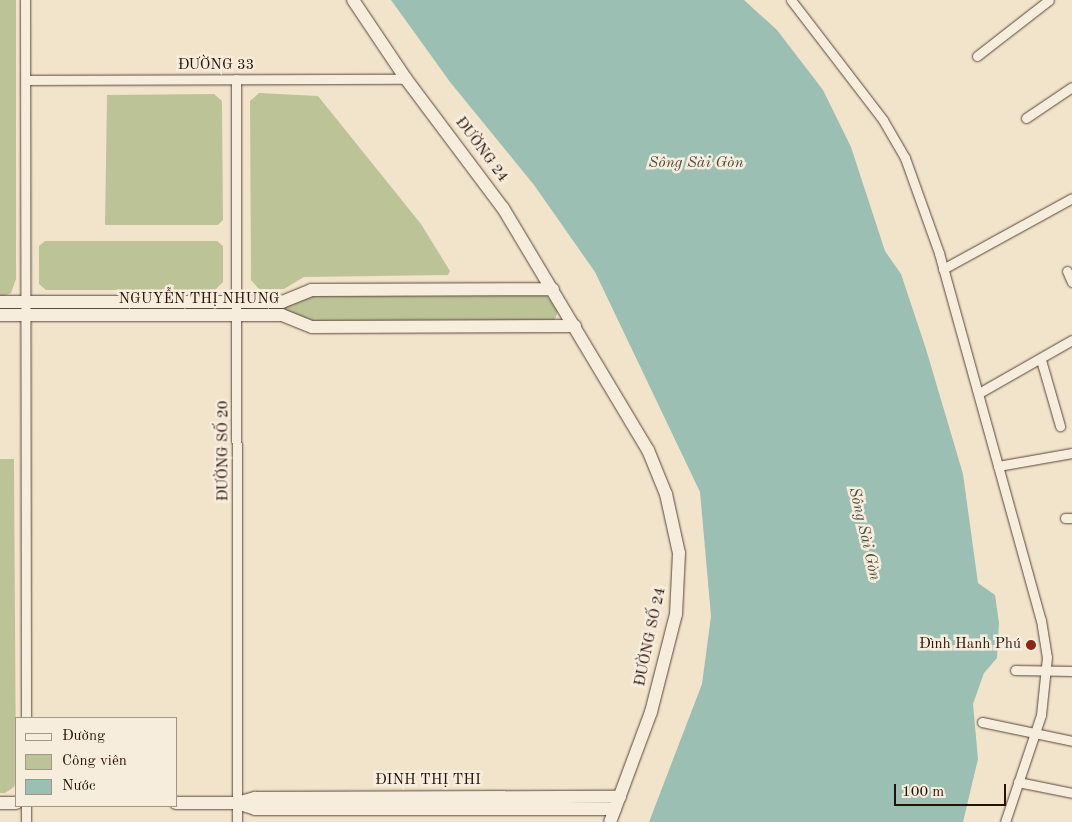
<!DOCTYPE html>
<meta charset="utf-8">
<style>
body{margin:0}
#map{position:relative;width:1072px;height:822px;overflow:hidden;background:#f2e4cb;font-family:"Old Standard TT",serif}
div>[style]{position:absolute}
.green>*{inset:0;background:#bcc497}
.water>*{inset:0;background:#9cbfb3}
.roads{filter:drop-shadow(0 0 1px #594538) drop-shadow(0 0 1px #594538)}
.street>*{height:9px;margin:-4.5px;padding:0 4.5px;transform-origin:4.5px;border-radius:4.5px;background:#f7eddd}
.secondary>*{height:12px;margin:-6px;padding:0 6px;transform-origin:6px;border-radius:6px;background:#f7eddd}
.dots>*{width:14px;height:14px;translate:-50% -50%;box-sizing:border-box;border:2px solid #f7eddd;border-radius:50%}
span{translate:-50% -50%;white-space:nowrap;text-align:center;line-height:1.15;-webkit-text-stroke:5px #f7eddd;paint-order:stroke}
.street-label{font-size:15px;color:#261007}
.poi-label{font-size:15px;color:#261007}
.right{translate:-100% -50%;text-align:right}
.water-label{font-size:16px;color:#4f4d43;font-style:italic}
.legend{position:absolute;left:15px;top:717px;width:162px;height:90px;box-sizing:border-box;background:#f7eddd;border:1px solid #a39587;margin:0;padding:6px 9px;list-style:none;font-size:15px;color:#261007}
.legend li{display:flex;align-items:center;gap:10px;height:25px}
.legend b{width:25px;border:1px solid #a39587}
.scale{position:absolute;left:894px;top:784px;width:112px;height:22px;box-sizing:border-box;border:2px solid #261007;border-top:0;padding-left:6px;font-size:15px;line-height:18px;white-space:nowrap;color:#261007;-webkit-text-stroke:4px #f7eddd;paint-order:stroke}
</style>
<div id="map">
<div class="green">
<div style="clip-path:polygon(0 0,16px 0,16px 279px,11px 293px,0 298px)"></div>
<div style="clip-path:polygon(259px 93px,318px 96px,421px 224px,450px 271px,448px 275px,304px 277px,284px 289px,259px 289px,251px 280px,250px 101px)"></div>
<div style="clip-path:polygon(214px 94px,222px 101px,223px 220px,218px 225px,105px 225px,107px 95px)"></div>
<div style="clip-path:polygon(45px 241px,217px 241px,223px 246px,223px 282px,215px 290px,46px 290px,39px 284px,39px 246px)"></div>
<div style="clip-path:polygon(545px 294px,558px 310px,555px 320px,313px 322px,266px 309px,306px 296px)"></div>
<div style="clip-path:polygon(0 459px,14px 459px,16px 780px,14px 787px,5px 793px,0 793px)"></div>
</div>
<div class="water">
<div style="clip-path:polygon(391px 0,744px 0,777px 30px,823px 90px,851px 147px,885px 251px,901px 274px,926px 349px,963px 474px,978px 583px,995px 595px,999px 623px,997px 658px,984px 673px,973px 704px,978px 759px,963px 822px,649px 822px,702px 684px,711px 616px,700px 492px,595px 272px,534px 185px,450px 82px)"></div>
</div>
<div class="roads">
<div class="street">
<div style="left:25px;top:0;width:718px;rotate:89.92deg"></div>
<div style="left:791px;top:0;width:151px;rotate:52.5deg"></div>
<div style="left:883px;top:120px;width:44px;rotate:59.9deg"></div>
<div style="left:905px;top:158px;width:101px;rotate:70.3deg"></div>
<div style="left:939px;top:253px;width:381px;rotate:74.5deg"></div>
<div style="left:1041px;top:620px;width:37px;rotate:81deg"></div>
<div style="left:1047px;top:657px;width:58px;rotate:95.9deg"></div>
<div style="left:1041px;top:715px;width:113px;rotate:108.6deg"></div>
<div style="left:977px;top:56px;width:91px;rotate:-37.9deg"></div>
<div style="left:236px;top:79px;width:743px;rotate:89.92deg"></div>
<div style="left:26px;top:80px;width:380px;rotate:-0.2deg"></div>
<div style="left:1026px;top:118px;width:55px;rotate:-34deg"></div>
<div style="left:943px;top:269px;width:147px;rotate:-28.8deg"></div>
<div style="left:1067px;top:271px;width:12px;rotate:66deg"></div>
<div style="left:1041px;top:360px;width:69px;rotate:73.9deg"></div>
<div style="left:979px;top:393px;width:107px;rotate:-29.7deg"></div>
<div style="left:998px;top:466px;width:75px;rotate:-10deg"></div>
<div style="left:1065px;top:518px;width:7px"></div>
<div style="left:1015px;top:670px;width:57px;rotate:1deg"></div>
<div style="left:982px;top:722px;width:92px;rotate:11.9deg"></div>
<div style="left:1018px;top:782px;width:55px;rotate:11.5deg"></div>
<div style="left:26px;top:822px;width:16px;rotate:-90deg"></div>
</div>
<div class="secondary">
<div style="left:353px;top:0;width:95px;rotate:56.1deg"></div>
<div style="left:406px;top:79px;width:161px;rotate:53.1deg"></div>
<div style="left:503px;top:208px;width:282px;rotate:59.1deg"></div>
<div style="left:648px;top:450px;width:48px;rotate:67.8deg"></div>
<div style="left:666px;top:494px;width:60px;rotate:77.6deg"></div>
<div style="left:679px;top:553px;width:61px;rotate:92.8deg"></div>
<div style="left:676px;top:614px;width:101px;rotate:104.3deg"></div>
<div style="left:651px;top:712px;width:117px;rotate:110.4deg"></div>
<div style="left:0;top:302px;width:282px"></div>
<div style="left:282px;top:302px;width:31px;rotate:-22deg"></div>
<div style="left:311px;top:290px;width:242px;rotate:-0.2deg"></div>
<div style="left:0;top:315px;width:282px"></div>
<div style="left:282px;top:315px;width:32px;rotate:22deg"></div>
<div style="left:312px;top:327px;width:263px;rotate:-0.2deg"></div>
<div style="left:0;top:803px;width:16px"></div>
<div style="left:176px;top:803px;width:61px"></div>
<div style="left:237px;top:803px;width:19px;rotate:-16deg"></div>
<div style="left:255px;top:798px;width:365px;rotate:-0.2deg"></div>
<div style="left:237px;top:803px;width:19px;rotate:18deg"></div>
<div style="left:255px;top:809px;width:360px"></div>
</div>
</div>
<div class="dots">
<div style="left:1031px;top:645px;background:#8f2418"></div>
</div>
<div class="street-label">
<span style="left:216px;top:66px">ĐƯỜNG 33</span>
<span style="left:481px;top:150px;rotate:53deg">ĐƯỜNG 24</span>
<span style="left:199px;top:300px">NGUYỄN THỊ NHUNG</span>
<span style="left:224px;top:451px;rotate:-90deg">ĐƯỜNG SỐ 20</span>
<span style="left:651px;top:637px;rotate:-78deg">ĐƯỜNG SỐ 24</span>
<span style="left:428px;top:781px">ĐINH THỊ THI</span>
</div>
<div class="poi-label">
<span class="right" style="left:1021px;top:645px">Đình Hanh Phú</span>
</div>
<div class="water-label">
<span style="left:696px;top:163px">Sông Sài Gòn</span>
<span style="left:864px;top:534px;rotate:77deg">Sông Sài Gòn</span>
</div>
<ul class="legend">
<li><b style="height:6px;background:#f7eddd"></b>Đường</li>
<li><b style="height:14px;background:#bcc497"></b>Công viên</li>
<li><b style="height:14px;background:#9cbfb3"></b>Nước</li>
</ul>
<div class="scale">100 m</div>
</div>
